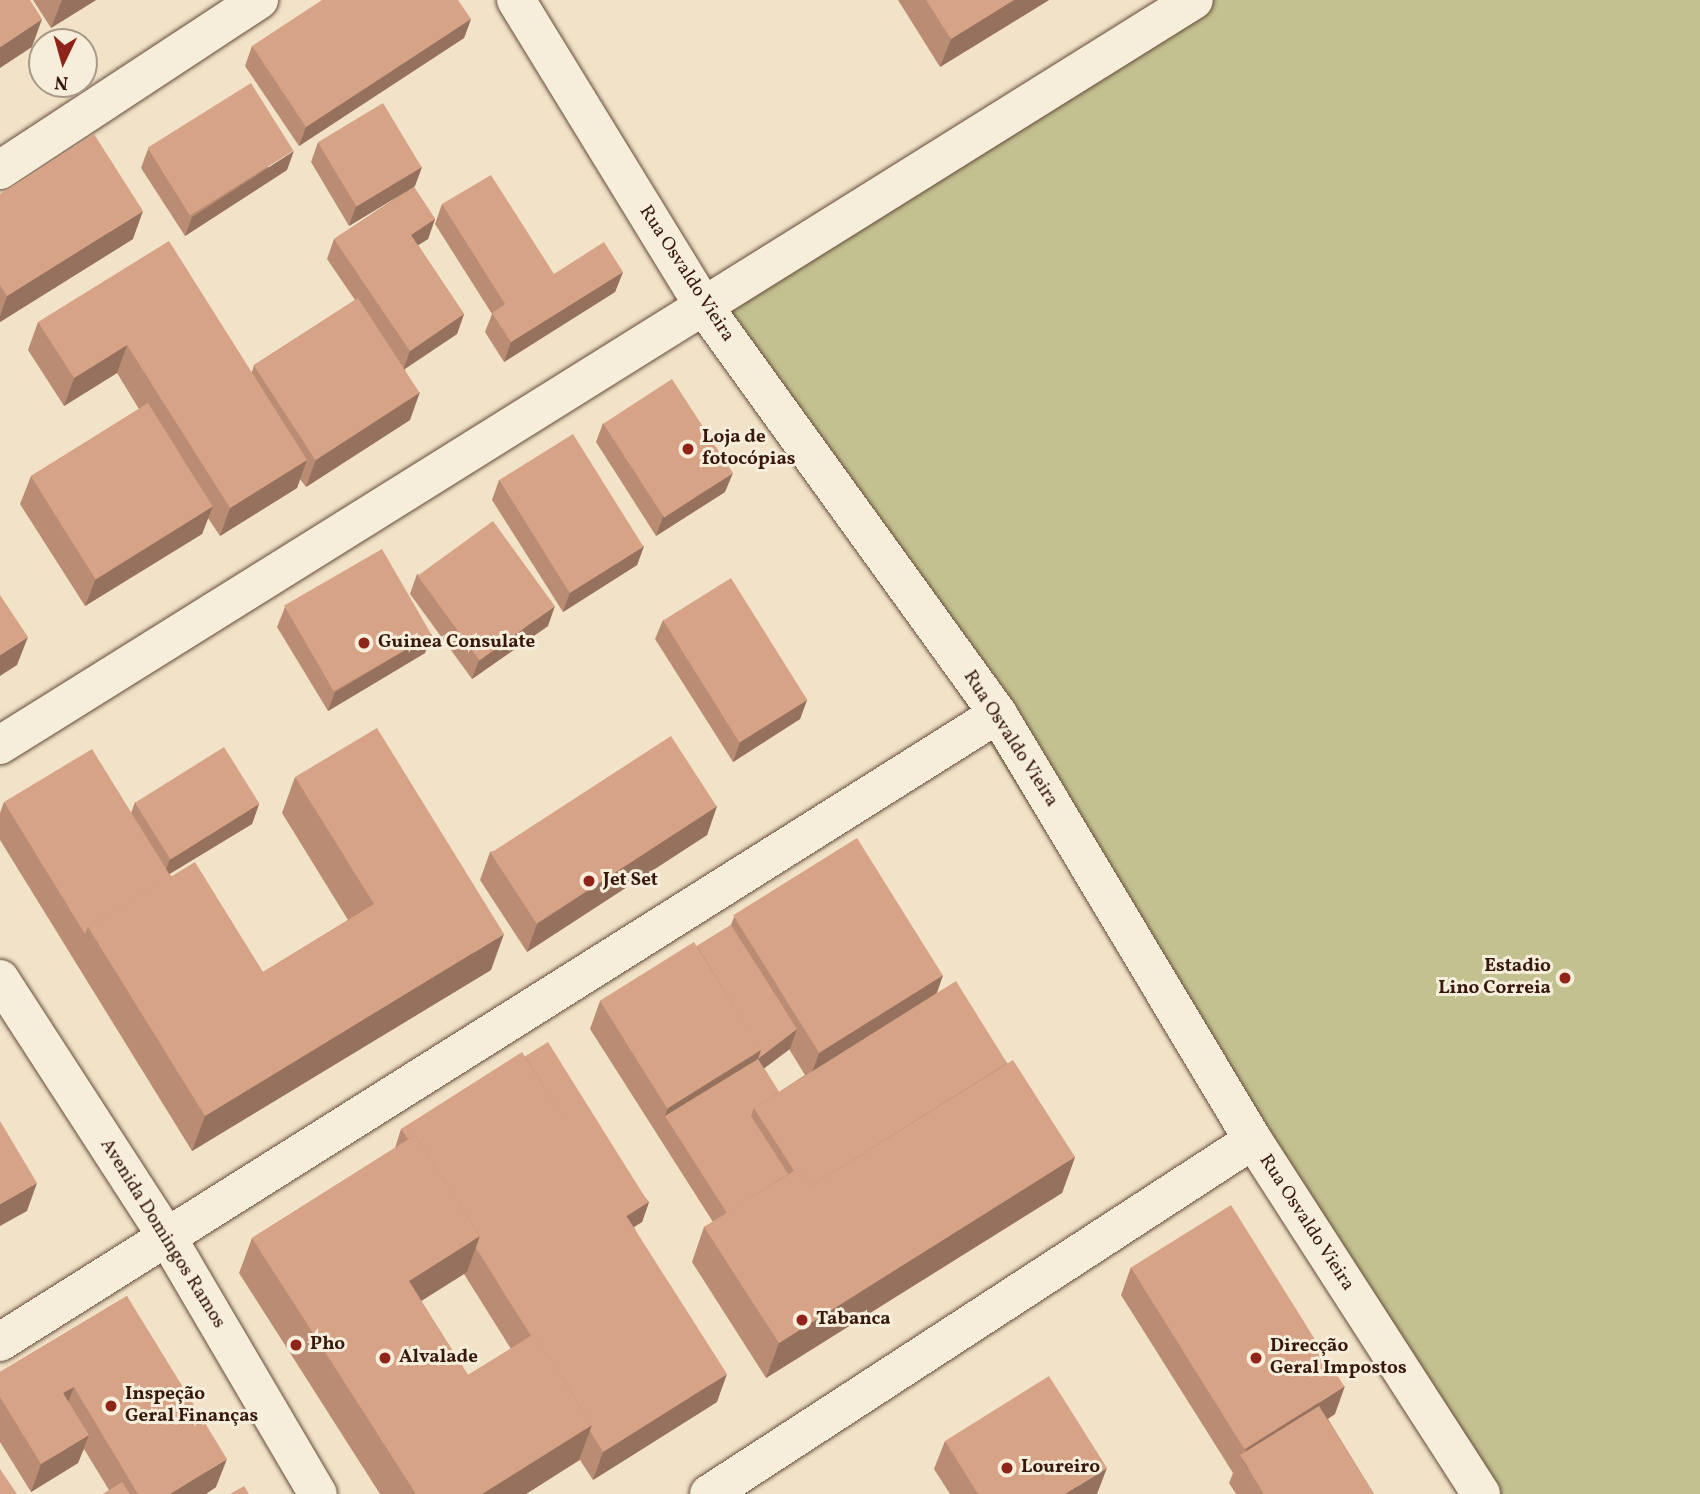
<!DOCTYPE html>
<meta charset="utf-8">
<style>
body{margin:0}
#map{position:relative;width:1700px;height:1494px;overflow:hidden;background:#f2e3c8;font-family:Vollkorn,serif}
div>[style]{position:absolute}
.green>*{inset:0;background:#c3c190}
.roads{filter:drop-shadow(0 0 2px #654c3a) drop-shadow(0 0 2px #654c3a)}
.minor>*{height:38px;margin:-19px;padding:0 19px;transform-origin:19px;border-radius:19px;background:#f7eddb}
.tertiary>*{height:38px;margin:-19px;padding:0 19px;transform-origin:19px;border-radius:19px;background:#f7eddb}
.wall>*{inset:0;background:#b98c73}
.shaded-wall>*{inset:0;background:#96725e}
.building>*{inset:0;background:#d7a386;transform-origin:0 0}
.dots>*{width:19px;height:19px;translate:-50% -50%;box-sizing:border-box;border:4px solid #f7eddb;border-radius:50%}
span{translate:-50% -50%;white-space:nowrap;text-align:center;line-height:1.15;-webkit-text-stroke:6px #f7eddb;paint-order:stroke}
.street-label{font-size:19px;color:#36190a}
.poi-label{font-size:19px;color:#36190a;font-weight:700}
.left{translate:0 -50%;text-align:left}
.right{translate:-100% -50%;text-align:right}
.north{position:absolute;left:28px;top:28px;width:70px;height:70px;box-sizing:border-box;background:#f7eddb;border:2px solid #aa9887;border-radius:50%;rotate:185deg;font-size:19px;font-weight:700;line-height:28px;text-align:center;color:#36190a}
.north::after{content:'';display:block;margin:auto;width:24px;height:32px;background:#8f2418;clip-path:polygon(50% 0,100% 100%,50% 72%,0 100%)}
</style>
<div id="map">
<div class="green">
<div style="clip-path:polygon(1204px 0,1700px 0,1700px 1494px,1463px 1494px,714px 305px)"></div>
</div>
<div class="roads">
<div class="minor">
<div style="left:516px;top:0;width:356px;rotate:58.5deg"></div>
<div style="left:702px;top:304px;width:506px;rotate:54.17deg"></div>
<div style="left:998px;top:714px;width:496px;rotate:59.1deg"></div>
<div style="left:1253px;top:1140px;width:421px;rotate:57.2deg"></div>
<div style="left:0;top:745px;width:1407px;rotate:-31.96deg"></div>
<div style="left:0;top:979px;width:307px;rotate:57.1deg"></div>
<div style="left:167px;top:1237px;width:298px;rotate:59.6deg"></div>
<div style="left:0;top:1342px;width:1179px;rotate:-32.18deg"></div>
<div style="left:709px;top:1494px;width:649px;rotate:-33.05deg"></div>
</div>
<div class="tertiary">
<div style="left:0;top:170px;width:310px;rotate:-33.3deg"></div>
</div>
</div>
<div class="wall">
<div style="clip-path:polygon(33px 0,96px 0,51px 28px)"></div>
<div style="clip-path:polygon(898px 0,1049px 0,940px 67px)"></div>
<div style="clip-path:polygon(471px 19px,464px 38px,299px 146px,245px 66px,252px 46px)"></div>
<div style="clip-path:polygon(318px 142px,422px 167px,414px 187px,435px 219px,428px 239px,418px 245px,464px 314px,457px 334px,405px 369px,410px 420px,306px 487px,300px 479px,297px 488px,220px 536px,208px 518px,202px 534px,85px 606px,20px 504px,31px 476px,139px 409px,117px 373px,64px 406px,28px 350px,38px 322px,252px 372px,254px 365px,355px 300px,327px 259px,334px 239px,405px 192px,349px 226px,311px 162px)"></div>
<div style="clip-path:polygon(148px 149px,287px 170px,185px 236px,141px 168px)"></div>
<div style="clip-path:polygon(0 194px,133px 239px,0 322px)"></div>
<div style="clip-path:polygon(442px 204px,554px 274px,623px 272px,615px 292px,504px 362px,485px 332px,492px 314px,435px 224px)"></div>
<div style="clip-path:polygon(603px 423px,725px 492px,656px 536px,596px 442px)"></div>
<div style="clip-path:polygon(499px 480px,644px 546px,637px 565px,563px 612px,492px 500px)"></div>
<div style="clip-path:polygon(417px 574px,548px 626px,472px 679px,410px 594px)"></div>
<div style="clip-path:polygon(285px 607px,425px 653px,328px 711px,277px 627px)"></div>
<div style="clip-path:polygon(663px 620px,807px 700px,800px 719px,733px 762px,655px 639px)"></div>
<div style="clip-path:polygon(295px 777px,491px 970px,192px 1151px,0 840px,0 813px,4px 802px,131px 813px,135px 802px,259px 804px,252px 824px,169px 874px,263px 972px,348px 920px,282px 813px)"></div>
<div style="clip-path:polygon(717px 806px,707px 835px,527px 952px,480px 880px,490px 852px)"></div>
<div style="clip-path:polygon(evenodd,734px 917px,943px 975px,937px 993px,1007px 1063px,1075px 1157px,1062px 1193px,766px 1378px,692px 1262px,704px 1227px,713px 1222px,590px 1029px,600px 1001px,697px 946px,731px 925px,734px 917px,789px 1049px,805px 1075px,779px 1092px,764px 1068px,789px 1049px)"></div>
<div style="clip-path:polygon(evenodd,525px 1056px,649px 1202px,642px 1222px,634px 1227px,717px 1402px,593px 1480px,580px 1460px,526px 1494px,380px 1494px,239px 1273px,252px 1238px,395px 1148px,401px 1129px,525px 1056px,464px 1274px,511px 1349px,468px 1375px,421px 1301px,464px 1274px)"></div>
<div style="clip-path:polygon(1131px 1267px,1335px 1414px,1328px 1419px,1374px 1494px,1236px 1494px,1229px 1483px,1233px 1473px,1121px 1295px)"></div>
<div style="clip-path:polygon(127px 1296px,216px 1487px,206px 1494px,103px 1494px,109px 1490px,84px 1449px,78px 1463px,31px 1492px,0 1442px,0 1372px)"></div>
<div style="clip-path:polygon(945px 1441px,1097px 1494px,950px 1494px,934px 1469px)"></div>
</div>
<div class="shaded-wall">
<div style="clip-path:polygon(62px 0,96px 0,51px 28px)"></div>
<div style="clip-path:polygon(1014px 0,1049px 0,940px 67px,951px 39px)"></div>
<div style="clip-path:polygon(42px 19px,32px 47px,0 68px,0 47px)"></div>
<div style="clip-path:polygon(471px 19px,464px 38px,299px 146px,306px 127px)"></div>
<div style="clip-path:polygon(294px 151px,287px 170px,185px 236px,192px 217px)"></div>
<div style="clip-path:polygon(422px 167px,415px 186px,349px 226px,356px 206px)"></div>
<div style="clip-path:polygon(143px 211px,133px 239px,0 322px,0 316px,7px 296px)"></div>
<div style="clip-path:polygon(435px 219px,428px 239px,404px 254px,411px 235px)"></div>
<div style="clip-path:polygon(623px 272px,615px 292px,504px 362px,511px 342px)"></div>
<div style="clip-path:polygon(464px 314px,457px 334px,403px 370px,410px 351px)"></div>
<div style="clip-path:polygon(127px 345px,117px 373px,64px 406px,74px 378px)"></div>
<div style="clip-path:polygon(420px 392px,410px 420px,306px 487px,316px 459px)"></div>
<div style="clip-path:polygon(307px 460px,297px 488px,220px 536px,230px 508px)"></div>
<div style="clip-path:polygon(733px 473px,725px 492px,656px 536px,663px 517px)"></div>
<div style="clip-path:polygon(213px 506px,202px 534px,85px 606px,96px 578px)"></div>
<div style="clip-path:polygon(644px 546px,637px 565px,563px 612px,570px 592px)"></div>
<div style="clip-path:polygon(555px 606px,548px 626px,472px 679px,479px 660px)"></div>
<div style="clip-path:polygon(432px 634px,425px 653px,328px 711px,335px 692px)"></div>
<div style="clip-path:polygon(28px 637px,17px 665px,0 676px,0 655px)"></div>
<div style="clip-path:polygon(807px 700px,800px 719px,733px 762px,740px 742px)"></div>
<div style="clip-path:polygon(259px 804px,252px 824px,163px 878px,170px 859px)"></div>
<div style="clip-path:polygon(717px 806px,707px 835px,527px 952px,537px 924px)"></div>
<div style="clip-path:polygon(504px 934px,491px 970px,192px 1151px,205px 1116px)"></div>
<div style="clip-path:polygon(943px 975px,933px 1003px,809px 1081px,819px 1053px)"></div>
<div style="clip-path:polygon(797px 1029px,790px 1049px,750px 1079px,665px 1116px,668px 1108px,761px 1050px)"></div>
<div style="clip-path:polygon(1075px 1157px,1062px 1193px,766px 1378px,779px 1343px)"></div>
<div style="clip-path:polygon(37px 1183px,27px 1211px,0 1226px,0 1204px)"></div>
<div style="clip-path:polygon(649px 1202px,642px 1222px,614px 1239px,621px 1220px)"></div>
<div style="clip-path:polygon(480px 1236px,467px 1272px,396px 1317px,409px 1281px)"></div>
<div style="clip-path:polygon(727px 1374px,717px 1402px,593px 1480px,603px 1452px)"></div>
<div style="clip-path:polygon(1345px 1386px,1335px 1414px,1248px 1469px,1242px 1459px,1246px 1449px)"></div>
<div style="clip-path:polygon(74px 1387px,63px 1415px,63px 1393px)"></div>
<div style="clip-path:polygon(592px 1425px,579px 1460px,526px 1494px,482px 1494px)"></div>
<div style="clip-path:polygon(89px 1435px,78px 1463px,31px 1492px,41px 1464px)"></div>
<div style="clip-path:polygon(227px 1459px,216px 1487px,206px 1494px,170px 1494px)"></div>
<div style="clip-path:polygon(1107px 1468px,1097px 1494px,1065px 1494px)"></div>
</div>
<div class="building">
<div style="clip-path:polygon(0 0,30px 0,42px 19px,0 47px)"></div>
<div style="clip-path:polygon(322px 0,458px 0,471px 19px,306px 127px,252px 46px)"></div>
<div style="clip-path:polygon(926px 0,1014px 0,951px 39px)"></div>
<div style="left:251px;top:83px;width:80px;height:122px;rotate:58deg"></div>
<div style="left:383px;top:103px;width:75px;height:76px;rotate:59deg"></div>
<div style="clip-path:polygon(94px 134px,143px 211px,7px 296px,0 285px,0 194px)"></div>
<div style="clip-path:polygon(491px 175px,554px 274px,604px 242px,623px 272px,511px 342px,492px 313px,505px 304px,442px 204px)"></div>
<div style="clip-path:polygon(414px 187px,435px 219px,411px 235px,464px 314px,410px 351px,334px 239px)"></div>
<div style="clip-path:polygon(169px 241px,307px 460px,230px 508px,127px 345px,74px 378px,38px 322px)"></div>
<div style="left:358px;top:298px;width:113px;height:124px;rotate:57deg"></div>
<div style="left:672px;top:379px;width:112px;height:82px;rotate:57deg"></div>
<div style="left:148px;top:403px;width:122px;height:138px;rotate:58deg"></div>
<div style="left:573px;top:434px;width:133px;height:87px;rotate:58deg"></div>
<div style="left:493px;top:521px;width:105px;height:93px;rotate:54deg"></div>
<div style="left:382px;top:549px;width:99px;height:113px;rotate:60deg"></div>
<div style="left:731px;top:578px;width:144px;height:80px;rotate:58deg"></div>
<div style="clip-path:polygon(0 595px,28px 637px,0 655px)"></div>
<div style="clip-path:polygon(377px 728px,504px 934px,205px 1116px,88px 927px,195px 862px,263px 972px,374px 904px,295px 777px)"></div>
<div style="left:671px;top:736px;width:84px;height:215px;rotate:57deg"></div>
<div style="left:224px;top:747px;width:67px;height:105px;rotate:58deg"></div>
<div style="clip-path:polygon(92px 749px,171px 877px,88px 927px,85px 934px,4px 802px)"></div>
<div style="left:857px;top:838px;width:162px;height:146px;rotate:58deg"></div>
<div style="clip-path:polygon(731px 925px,797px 1029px,758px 1059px,761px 1050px,697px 946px)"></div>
<div style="left:694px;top:942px;width:127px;height:111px;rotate:58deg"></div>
<div style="clip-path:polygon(956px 981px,1007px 1063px,811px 1186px,800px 1167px,794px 1171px,754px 1108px)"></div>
<div style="left:548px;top:1042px;width:189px;height:27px;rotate:58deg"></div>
<div style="clip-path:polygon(522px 1052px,727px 1374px,603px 1452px,590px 1431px,592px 1425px,534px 1334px,531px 1336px,476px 1248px,480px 1236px,415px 1135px,408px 1139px,401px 1129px)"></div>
<div style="clip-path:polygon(758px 1059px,779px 1092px,754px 1108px,751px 1116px,788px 1174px,727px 1213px,665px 1116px)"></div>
<div style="clip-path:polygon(1013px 1060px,1075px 1157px,779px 1343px,704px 1227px,800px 1167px,811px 1186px)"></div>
<div style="clip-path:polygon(0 1121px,37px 1183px,0 1204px)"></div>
<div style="clip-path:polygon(415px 1135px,480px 1236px,409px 1281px,468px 1375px,534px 1334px,592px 1425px,482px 1494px,416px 1494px,252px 1238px)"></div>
<div style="left:1231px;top:1205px;width:214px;height:118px;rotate:58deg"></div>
<div style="clip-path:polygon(127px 1296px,227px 1459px,170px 1494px,138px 1494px,74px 1387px,63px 1393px,89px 1435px,41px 1464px,0 1397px,0 1372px)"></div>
<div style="clip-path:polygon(1049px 1376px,1107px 1468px,1065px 1494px,978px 1494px,945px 1441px)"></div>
<div style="clip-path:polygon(1319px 1406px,1374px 1494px,1264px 1494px,1240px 1455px)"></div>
<div style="clip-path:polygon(0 1469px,17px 1494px,0 1494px)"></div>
<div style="clip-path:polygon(122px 1482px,130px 1494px,103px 1494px)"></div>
<div style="clip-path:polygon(244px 1486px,249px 1494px,230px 1494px)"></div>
</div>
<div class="dots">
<div style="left:688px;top:449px;background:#8f2418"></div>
<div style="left:364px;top:643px;background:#8f2418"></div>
<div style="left:589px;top:881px;background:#8f2418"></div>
<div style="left:1565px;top:978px;background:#8f2418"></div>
<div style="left:802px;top:1320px;background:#8f2418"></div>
<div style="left:296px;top:1345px;background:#8f2418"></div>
<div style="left:385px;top:1358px;background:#8f2418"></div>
<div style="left:1256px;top:1358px;background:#8f2418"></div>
<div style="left:111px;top:1406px;background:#8f2418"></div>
<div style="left:1007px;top:1468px;background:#8f2418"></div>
</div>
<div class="street-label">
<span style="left:686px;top:274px;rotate:57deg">Rua Osvaldo Vieira</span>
<span style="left:1010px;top:739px;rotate:57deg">Rua Osvaldo Vieira</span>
<span style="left:1306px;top:1223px;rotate:57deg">Rua Osvaldo Vieira</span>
<span style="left:162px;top:1234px;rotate:58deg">Avenida Domingos Ramos</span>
</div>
<div class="poi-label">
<span class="left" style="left:702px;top:449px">Loja de<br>fotocópias</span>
<span class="left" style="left:378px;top:643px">Guinea Consulate</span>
<span class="left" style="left:603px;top:881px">Jet Set</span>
<span class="right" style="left:1551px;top:978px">Estadio<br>Lino Correia</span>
<span class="left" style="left:816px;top:1320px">Tabanca</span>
<span class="left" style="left:310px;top:1345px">Pho</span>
<span class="left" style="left:1270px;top:1358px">Direcção<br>Geral Impostos</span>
<span class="left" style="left:399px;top:1358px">Alvalade</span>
<span class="left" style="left:125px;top:1406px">Inspeção<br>Geral Finanças</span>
<span class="left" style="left:1021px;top:1468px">Loureiro</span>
</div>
<div class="north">N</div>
</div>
